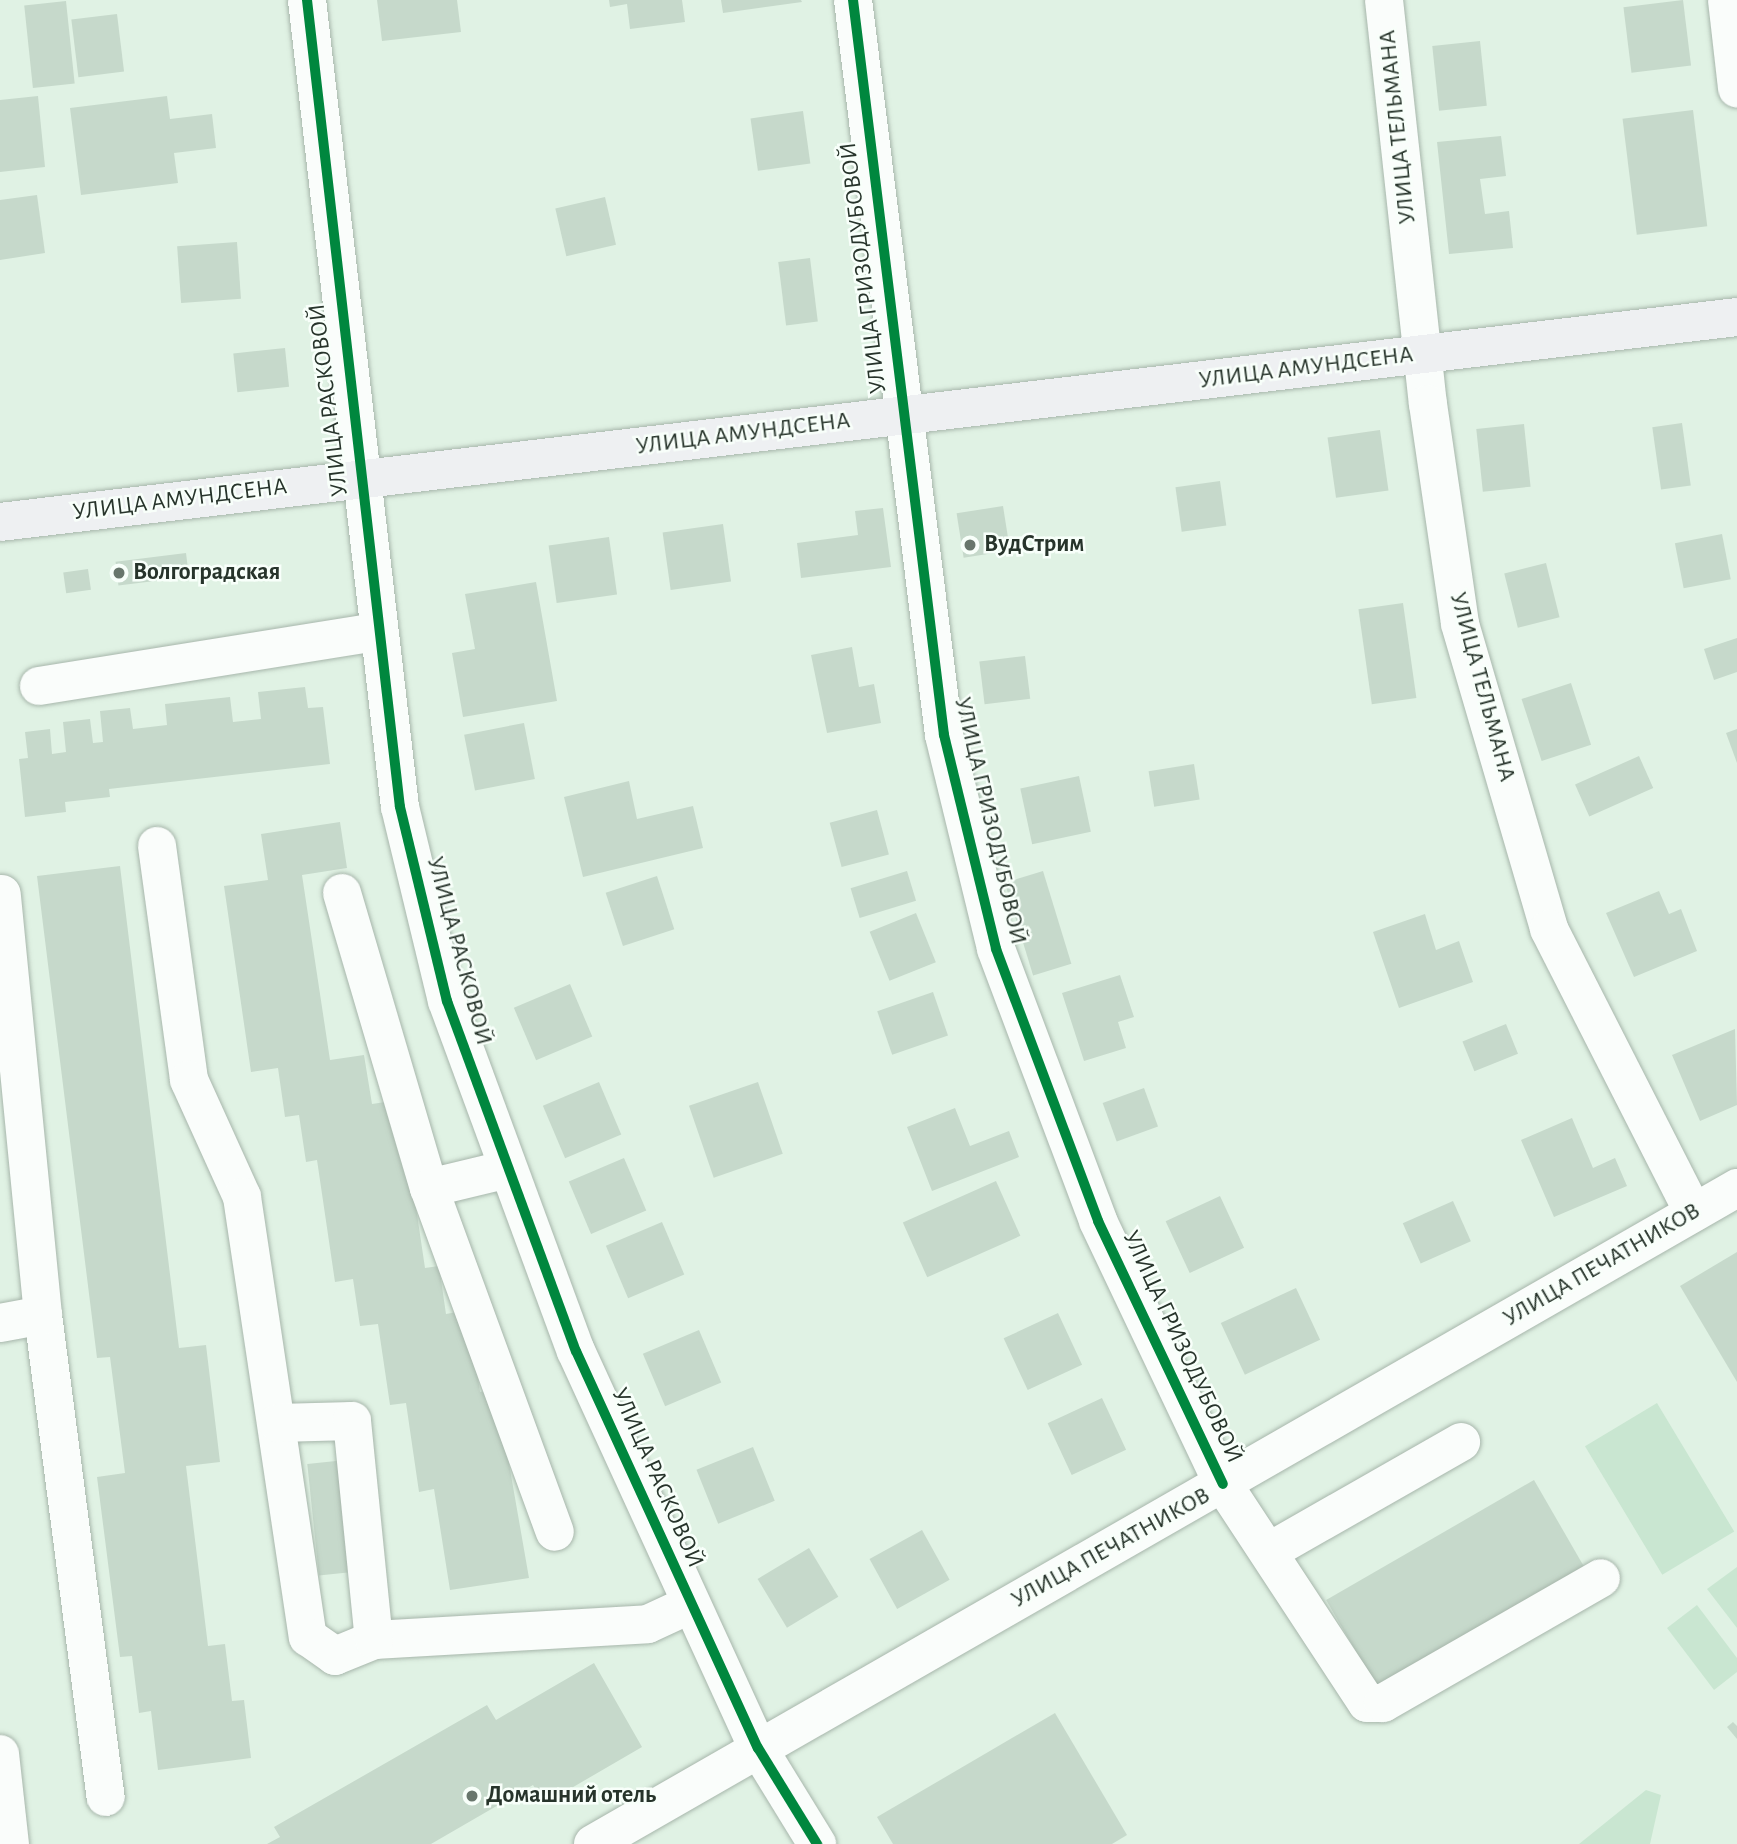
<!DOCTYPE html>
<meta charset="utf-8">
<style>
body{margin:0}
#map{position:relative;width:1737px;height:1844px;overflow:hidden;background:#e0f2e4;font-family:"Alegreya Sans",sans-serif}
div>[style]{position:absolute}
.green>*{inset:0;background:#c9e6d1;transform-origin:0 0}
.building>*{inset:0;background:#c6d9cb;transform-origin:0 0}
.roads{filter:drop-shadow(0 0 2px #a7b6ab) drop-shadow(0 0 2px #a7b6ab)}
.minor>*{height:38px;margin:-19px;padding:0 19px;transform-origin:19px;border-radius:19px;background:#fafdfb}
.major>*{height:38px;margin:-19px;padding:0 19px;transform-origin:19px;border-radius:19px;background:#eef0f2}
.cycleway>*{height:10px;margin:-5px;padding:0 5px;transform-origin:5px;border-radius:5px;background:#00873e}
.dots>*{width:19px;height:19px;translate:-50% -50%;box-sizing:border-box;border:4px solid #f8fffa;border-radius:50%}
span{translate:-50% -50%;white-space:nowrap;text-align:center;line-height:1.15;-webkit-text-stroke:5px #f8fffa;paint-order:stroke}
.street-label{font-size:24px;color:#27342b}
.poi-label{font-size:24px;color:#27342b;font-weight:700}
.left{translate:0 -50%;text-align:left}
</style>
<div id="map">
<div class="green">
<div style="left:1657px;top:1403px;width:150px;height:84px;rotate:59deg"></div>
<div style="clip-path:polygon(1737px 1567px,1737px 1628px,1707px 1589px)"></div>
<div style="clip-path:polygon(1697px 1605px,1737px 1658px,1737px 1672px,1714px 1690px,1667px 1628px)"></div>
<div style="clip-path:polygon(1646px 1790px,1661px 1795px,1650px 1844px,1579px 1844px)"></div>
</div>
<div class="building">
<div style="clip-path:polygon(377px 0,457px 0,461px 32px,382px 41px)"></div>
<div style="clip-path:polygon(609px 0,682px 0,685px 22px,630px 29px,627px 4px,610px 7px)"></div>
<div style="clip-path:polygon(721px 0,801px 0,802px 2px,723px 13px)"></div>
<div style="left:1683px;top:0;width:66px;height:60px;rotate:83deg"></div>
<div style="left:66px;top:1px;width:83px;height:42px;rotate:84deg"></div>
<div style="left:117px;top:14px;width:58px;height:46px;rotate:83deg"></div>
<div style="left:1480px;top:41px;width:65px;height:48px;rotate:84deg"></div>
<div style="clip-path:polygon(38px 96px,45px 167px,0 172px,0 100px)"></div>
<div style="clip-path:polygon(167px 96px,170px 119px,212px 114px,216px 148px,174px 153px,178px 183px,81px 195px,70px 108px)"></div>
<div style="left:1693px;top:110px;width:117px;height:71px;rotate:83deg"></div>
<div style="left:803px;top:111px;width:53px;height:53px;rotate:82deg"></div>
<div style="clip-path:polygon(1501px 136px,1506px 176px,1480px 179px,1485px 214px,1509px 211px,1513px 248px,1449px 254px,1437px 142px)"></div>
<div style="clip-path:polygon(37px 195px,45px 253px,0 260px,0 200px)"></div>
<div style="left:605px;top:197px;width:49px;height:51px;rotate:77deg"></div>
<div style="left:237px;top:242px;width:57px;height:60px;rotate:86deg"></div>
<div style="left:810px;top:258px;width:64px;height:32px;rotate:83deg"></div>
<div style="left:285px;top:348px;width:39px;height:52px;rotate:84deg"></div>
<div style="left:1682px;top:423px;width:63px;height:30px;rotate:82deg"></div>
<div style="left:1524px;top:424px;width:63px;height:48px;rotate:84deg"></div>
<div style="left:1380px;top:430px;width:61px;height:53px;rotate:82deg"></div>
<div style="left:1220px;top:481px;width:45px;height:45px;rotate:82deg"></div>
<div style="left:1003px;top:506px;width:45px;height:47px;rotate:81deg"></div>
<div style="clip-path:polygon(883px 508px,891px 567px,801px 578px,797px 543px,858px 535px,855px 511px)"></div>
<div style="left:723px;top:524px;width:58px;height:61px;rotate:82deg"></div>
<div style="left:1722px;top:534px;width:46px;height:48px;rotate:79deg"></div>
<div style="left:609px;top:537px;width:58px;height:61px;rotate:82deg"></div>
<div style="left:186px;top:553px;width:24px;height:71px;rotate:83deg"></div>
<div style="left:1546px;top:563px;width:56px;height:43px;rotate:76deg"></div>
<div style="left:88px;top:569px;width:21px;height:25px;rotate:82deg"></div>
<div style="clip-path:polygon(536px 582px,557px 701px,463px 717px,452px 653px,475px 649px,465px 594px)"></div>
<div style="left:1403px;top:603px;width:96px;height:45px;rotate:82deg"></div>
<div style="clip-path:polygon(1737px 638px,1737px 672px,1714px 680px,1704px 649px)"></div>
<div style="clip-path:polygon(852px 647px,859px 687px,874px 684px,881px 723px,827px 733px,811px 655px)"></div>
<div style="left:1025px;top:656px;width:43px;height:46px;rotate:83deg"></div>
<div style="left:1571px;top:683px;width:65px;height:52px;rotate:72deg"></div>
<div style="clip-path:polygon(305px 687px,308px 708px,323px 707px,330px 764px,109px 789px,110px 797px,65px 802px,66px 812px,25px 817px,19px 759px,28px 758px,25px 732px,50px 729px,52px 754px,66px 752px,63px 722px,90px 719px,93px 743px,103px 742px,100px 711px,130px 708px,133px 729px,167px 725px,165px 704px,230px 697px,233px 722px,261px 719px,258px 692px)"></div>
<div style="left:524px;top:723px;width:57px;height:61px;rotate:79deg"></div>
<div style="clip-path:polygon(1737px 729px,1737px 763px,1726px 733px)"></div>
<div style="left:1639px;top:756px;width:35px;height:70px;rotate:66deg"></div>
<div style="left:1194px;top:764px;width:36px;height:46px;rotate:81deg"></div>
<div style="left:1079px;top:776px;width:57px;height:60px;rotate:78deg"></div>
<div style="clip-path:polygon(629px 781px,637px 819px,693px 806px,703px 848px,583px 877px,564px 797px)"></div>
<div style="left:877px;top:810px;width:46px;height:49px;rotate:75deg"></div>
<div style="clip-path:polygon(340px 822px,347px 868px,302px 875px,330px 1060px,364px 1055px,372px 1104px,392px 1101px,407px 1147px,425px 1268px,439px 1266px,446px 1314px,468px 1310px,480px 1392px,496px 1389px,529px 1578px,450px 1590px,434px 1489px,419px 1492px,406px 1403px,390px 1405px,378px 1324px,360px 1326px,353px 1279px,335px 1282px,317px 1160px,306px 1162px,299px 1115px,285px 1117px,278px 1068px,251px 1072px,224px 886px,268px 880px,261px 834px)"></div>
<div style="clip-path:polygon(120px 866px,179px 1348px,206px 1345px,220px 1462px,186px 1466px,208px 1646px,225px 1644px,232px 1701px,244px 1700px,251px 1758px,158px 1770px,151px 1711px,139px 1713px,132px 1656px,120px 1657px,97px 1477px,125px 1473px,110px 1357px,97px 1358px,37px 876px)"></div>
<div style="left:907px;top:871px;width:31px;height:59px;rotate:73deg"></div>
<div style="left:1043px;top:871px;width:97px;height:40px;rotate:73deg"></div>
<div style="left:657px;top:876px;width:56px;height:54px;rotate:72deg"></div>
<div style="clip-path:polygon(1659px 891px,1669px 914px,1681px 909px,1697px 951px,1634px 977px,1606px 913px)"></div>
<div style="left:916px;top:913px;width:53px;height:50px;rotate:68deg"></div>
<div style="clip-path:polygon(1425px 914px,1436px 950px,1459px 941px,1473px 982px,1399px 1008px,1373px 932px)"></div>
<div style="clip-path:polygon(1120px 975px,1134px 1017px,1118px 1022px,1126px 1048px,1084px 1061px,1062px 993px)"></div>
<div style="left:570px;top:984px;width:57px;height:61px;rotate:67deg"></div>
<div style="left:933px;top:992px;width:46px;height:59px;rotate:71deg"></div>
<div style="left:1506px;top:1024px;width:32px;height:47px;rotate:68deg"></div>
<div style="clip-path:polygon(1735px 1029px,1737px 1105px,1700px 1121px,1672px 1055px)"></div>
<div style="left:599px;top:1082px;width:57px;height:61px;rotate:67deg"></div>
<div style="left:758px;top:1082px;width:76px;height:73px;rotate:71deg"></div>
<div style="left:1144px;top:1088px;width:41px;height:44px;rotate:70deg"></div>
<div style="clip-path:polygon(955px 1108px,970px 1146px,1009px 1131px,1019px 1157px,932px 1191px,907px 1127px)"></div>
<div style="clip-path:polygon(1572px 1118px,1593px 1168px,1615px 1158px,1627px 1186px,1554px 1217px,1521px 1140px)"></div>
<div style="left:624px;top:1158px;width:57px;height:60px;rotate:67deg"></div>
<div style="left:996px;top:1181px;width:60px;height:102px;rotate:66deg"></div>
<div style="left:1220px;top:1196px;width:57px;height:60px;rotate:65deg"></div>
<div style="left:1453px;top:1201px;width:44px;height:55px;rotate:66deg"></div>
<div style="left:662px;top:1222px;width:57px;height:61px;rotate:67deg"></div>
<div style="clip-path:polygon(1737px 1252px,1737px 1382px,1680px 1286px)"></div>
<div style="left:1296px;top:1288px;width:57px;height:83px;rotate:65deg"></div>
<div style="left:1058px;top:1313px;width:57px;height:60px;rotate:65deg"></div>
<div style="left:699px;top:1330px;width:57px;height:61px;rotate:67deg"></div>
<div style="left:1102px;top:1398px;width:57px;height:60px;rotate:65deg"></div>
<div style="left:753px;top:1447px;width:58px;height:61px;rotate:68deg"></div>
<div style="left:355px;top:1459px;width:112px;height:48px;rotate:84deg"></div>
<div style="left:1534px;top:1480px;width:101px;height:240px;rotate:60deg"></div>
<div style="left:922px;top:1530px;width:57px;height:60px;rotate:61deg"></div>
<div style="left:809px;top:1548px;width:57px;height:60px;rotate:59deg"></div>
<div style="clip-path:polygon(594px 1663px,642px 1747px,544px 1804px,533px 1785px,431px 1844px,267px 1844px,280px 1837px,274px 1827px,487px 1705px,496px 1720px)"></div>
<div style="clip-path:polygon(1055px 1713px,1127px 1835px,1112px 1844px,893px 1844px,877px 1817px)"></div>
<div style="clip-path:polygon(1733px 1722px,1737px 1726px,1737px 1739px,1727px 1727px)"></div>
</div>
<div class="roads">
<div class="minor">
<div style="left:307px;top:0;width:812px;rotate:83.43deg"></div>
<div style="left:400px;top:807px;width:200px;rotate:76.4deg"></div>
<div style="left:447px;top:1001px;width:373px;rotate:69.8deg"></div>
<div style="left:576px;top:1351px;width:437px;rotate:65.4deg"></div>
<div style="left:758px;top:1748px;width:113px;rotate:58.4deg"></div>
<div style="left:853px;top:0;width:741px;rotate:82.94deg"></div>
<div style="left:944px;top:735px;width:220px;rotate:76.3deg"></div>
<div style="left:996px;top:949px;width:290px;rotate:69.4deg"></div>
<div style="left:1098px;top:1221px;width:291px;rotate:64.6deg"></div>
<div style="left:1223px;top:1484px;width:262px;rotate:56.7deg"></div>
<div style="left:1367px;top:1703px;width:16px"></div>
<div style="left:1383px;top:1703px;width:251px;rotate:-29.8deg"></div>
<div style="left:1384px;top:0;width:406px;rotate:83.8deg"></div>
<div style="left:1428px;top:404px;width:222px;rotate:81.7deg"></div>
<div style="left:1460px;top:624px;width:318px;rotate:73.7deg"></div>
<div style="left:1549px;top:929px;width:318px;rotate:63deg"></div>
<div style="left:1727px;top:0;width:89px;rotate:83.5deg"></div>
<div style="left:39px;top:686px;width:343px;rotate:-9.1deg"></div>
<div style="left:157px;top:846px;width:236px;rotate:82.2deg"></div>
<div style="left:189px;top:1080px;width:128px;rotate:65.6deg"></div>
<div style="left:242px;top:1197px;width:445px;rotate:81.5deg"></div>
<div style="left:308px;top:1637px;width:33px;rotate:35deg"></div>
<div style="left:335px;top:1656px;width:42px;rotate:-22.3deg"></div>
<div style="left:374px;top:1640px;width:274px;rotate:-3.3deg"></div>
<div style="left:648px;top:1624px;width:47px;rotate:-24.9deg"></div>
<div style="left:342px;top:893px;width:308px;rotate:73.6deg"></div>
<div style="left:504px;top:1170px;width:77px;rotate:166.5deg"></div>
<div style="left:429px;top:1188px;width:366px;rotate:69.9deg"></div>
<div style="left:43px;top:1315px;width:486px;rotate:82.6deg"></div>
<div style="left:0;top:1323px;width:44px;rotate:-10.5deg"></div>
<div style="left:43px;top:1315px;width:423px;rotate:-95.6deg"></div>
<div style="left:278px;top:1423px;width:74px;rotate:-1.5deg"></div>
<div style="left:352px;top:1421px;width:220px;rotate:84.3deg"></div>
<div style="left:1270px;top:1551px;width:220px;rotate:-29.7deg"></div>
<div style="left:0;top:1754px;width:91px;rotate:83.7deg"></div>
<div style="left:593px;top:1844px;width:1319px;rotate:-29.83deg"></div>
</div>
<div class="major">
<div style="left:0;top:522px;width:1749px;rotate:-6.73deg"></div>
</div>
</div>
<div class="cycleway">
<div style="left:307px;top:0;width:812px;rotate:83.43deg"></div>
<div style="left:400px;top:807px;width:200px;rotate:76.4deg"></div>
<div style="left:447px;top:1001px;width:373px;rotate:69.8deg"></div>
<div style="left:576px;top:1351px;width:437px;rotate:65.4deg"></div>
<div style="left:758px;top:1748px;width:113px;rotate:58.4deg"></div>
<div style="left:853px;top:0;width:741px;rotate:82.94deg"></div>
<div style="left:944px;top:735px;width:220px;rotate:76.3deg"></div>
<div style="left:996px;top:949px;width:290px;rotate:69.4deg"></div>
<div style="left:1098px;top:1221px;width:291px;rotate:64.6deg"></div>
</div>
<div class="dots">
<div style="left:970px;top:545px;background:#68766c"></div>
<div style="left:119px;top:573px;background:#68766c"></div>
<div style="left:472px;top:1796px;background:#68766c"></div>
</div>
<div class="street-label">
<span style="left:1398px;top:127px;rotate:-96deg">УЛИЦА ТЕЛЬМАНА</span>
<span style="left:864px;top:268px;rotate:-97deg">УЛИЦА ГРИЗОДУБОВОЙ</span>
<span style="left:1306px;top:368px;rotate:-7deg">УЛИЦА АМУНДСЕНА</span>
<span style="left:329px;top:400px;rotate:-97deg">УЛИЦА РАСКОВОЙ</span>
<span style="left:743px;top:434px;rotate:-7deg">УЛИЦА АМУНДСЕНА</span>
<span style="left:180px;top:500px;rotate:-7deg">УЛИЦА АМУНДСЕНА</span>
<span style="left:1482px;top:687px;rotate:75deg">УЛИЦА ТЕЛЬМАНА</span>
<span style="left:990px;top:821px;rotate:77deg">УЛИЦА ГРИЗОДУБОВОЙ</span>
<span style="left:459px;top:951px;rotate:75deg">УЛИЦА РАСКОВОЙ</span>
<span style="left:1602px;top:1265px;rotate:-30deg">УЛИЦА ПЕЧАТНИКОВ</span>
<span style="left:1182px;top:1347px;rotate:65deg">УЛИЦА ГРИЗОДУБОВОЙ</span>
<span style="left:657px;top:1478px;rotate:66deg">УЛИЦА РАСКОВОЙ</span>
<span style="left:1111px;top:1548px;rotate:-29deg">УЛИЦА ПЕЧАТНИКОВ</span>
</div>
<div class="poi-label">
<span class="left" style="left:984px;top:545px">ВудСтрим</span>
<span class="left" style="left:133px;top:573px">Волгоградская</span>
<span class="left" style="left:486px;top:1796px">Домашний отель</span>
</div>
</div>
